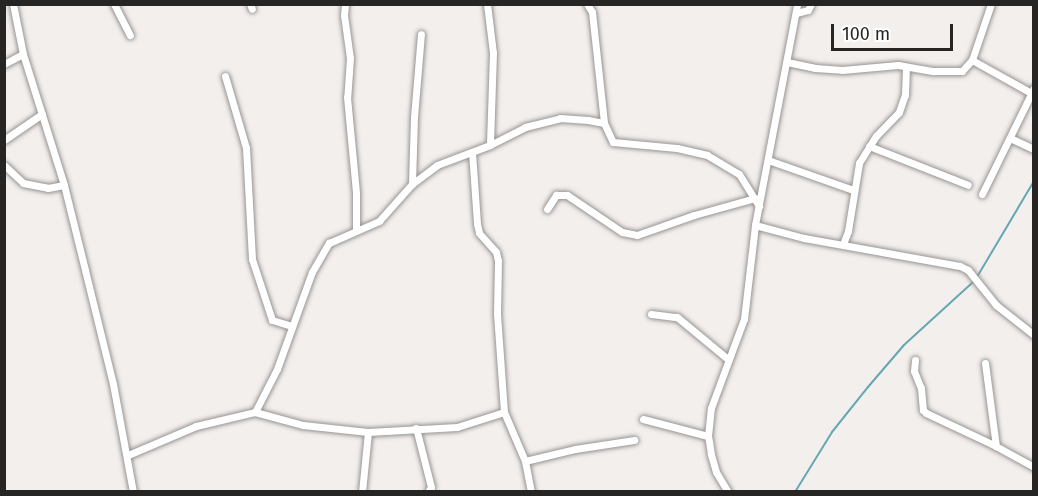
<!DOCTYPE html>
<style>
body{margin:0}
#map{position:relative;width:1038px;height:496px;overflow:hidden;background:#f3efed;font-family:"Fira Sans",sans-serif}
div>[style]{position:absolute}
.stream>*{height:2px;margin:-1px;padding:0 1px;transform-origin:1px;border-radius:1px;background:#66a7b2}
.roads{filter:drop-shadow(0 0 2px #979492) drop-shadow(0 0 2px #979492)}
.street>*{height:7px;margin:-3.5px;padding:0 3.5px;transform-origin:3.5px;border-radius:3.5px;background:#fff}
span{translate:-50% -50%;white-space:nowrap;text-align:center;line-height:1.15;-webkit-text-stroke:5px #fff;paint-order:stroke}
.frame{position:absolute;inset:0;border:6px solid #262524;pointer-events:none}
.scale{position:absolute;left:831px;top:24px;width:122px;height:27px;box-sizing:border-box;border:3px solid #262524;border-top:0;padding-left:8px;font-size:18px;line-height:21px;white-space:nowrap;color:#262524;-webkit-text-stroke:4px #fff;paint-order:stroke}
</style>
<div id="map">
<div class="stream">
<div style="left:977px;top:277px;width:112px;rotate:-59.3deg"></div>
<div style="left:795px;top:492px;width:70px;rotate:-58.3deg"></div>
<div style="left:832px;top:432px;width:58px;rotate:-51.3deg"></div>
<div style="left:868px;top:387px;width:55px;rotate:-49.4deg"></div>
<div style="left:904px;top:345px;width:95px;rotate:-42.4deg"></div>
</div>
<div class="roads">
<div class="street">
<div style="left:13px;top:4px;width:51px;rotate:78.7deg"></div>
<div style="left:23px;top:54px;width:137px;rotate:72.6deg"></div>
<div style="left:64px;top:185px;width:88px;rotate:76.1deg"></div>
<div style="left:85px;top:270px;width:117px;rotate:76.2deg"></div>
<div style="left:113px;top:384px;width:110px;rotate:79.5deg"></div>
<div style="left:114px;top:4px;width:35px;rotate:63deg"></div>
<div style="left:250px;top:4px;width:5px;rotate:68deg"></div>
<div style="left:345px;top:4px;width:11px;rotate:95deg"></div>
<div style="left:344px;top:15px;width:43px;rotate:82.1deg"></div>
<div style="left:350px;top:58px;width:39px;rotate:94deg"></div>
<div style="left:347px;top:97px;width:96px;rotate:84.6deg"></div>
<div style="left:356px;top:193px;width:37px;rotate:90deg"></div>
<div style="left:487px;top:4px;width:49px;rotate:83deg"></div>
<div style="left:493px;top:53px;width:92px;rotate:91.9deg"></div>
<div style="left:587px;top:4px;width:9px;rotate:58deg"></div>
<div style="left:592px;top:12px;width:112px;rotate:83.8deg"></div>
<div style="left:796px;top:13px;width:12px;rotate:-14deg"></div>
<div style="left:808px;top:10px;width:7px;rotate:-63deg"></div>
<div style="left:972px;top:60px;width:68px;rotate:29.2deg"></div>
<div style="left:787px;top:62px;width:29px;rotate:12deg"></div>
<div style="left:815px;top:68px;width:27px;rotate:4deg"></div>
<div style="left:842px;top:70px;width:56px;rotate:-5.1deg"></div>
<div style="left:898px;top:65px;width:36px;rotate:10deg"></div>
<div style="left:933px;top:71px;width:29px"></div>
<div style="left:962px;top:71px;width:15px;rotate:-48deg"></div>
<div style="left:972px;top:60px;width:59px;rotate:-71.3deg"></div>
<div style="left:4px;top:64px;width:21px;rotate:-28deg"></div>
<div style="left:225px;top:76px;width:75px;rotate:73.7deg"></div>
<div style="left:246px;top:148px;width:111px;rotate:86.9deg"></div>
<div style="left:252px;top:259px;width:64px;rotate:71.8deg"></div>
<div style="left:272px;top:320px;width:21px;rotate:17deg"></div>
<div style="left:1010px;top:138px;width:26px;rotate:25deg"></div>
<div style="left:4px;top:140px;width:46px;rotate:-34.4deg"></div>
<div style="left:869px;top:146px;width:106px;rotate:21.5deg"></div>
<div style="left:472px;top:152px;width:72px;rotate:86deg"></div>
<div style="left:477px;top:224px;width:9px;rotate:77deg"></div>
<div style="left:479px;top:233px;width:25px;rotate:48deg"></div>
<div style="left:496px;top:252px;width:9px;rotate:77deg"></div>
<div style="left:498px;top:261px;width:53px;rotate:91.1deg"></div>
<div style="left:497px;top:314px;width:98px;rotate:85.9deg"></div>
<div style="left:504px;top:412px;width:53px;rotate:66.8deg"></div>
<div style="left:525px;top:461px;width:32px;rotate:79deg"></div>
<div style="left:768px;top:160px;width:90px;rotate:19.4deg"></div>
<div style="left:4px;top:165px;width:26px;rotate:43deg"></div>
<div style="left:23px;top:183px;width:25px;rotate:11deg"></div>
<div style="left:48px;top:188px;width:16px;rotate:-11deg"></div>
<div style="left:412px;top:184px;width:67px;rotate:-88.3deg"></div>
<div style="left:414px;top:117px;width:83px;rotate:-85.2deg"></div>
<div style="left:982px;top:194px;width:118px;rotate:-63.9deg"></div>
<div style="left:547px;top:209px;width:17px;rotate:-57deg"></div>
<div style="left:556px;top:195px;width:11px"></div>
<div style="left:567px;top:195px;width:66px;rotate:33.9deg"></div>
<div style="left:622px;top:232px;width:15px;rotate:11deg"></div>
<div style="left:637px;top:235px;width:60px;rotate:-19.3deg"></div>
<div style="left:694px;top:215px;width:63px;rotate:-15.6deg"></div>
<div style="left:755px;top:225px;width:51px;rotate:14.9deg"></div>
<div style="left:804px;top:238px;width:158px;rotate:10.2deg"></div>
<div style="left:960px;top:266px;width:9px;rotate:27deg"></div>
<div style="left:968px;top:270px;width:45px;rotate:51.3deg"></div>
<div style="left:996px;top:305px;width:48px;rotate:38.3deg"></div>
<div style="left:843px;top:244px;width:14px;rotate:-69deg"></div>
<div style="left:848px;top:231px;width:69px;rotate:-80.8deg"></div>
<div style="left:859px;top:163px;width:32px;rotate:-58deg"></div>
<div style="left:876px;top:136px;width:33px;rotate:-46deg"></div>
<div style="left:899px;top:112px;width:18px;rotate:-71deg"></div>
<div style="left:905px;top:95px;width:28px;rotate:-88deg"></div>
<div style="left:651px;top:314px;width:26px;rotate:7deg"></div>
<div style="left:677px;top:317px;width:67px;rotate:39.6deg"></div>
<div style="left:915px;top:360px;width:11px;rotate:95deg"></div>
<div style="left:914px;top:371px;width:18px;rotate:68deg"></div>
<div style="left:921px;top:388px;width:22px;rotate:85deg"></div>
<div style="left:923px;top:410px;width:4px;rotate:45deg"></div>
<div style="left:926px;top:413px;width:73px;rotate:25.2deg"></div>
<div style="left:992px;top:444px;width:48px;rotate:28.7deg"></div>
<div style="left:985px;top:363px;width:84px;rotate:82.5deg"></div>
<div style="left:255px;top:412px;width:48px;rotate:-62.9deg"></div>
<div style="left:277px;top:369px;width:103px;rotate:-70.2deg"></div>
<div style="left:312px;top:272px;width:34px;rotate:-60deg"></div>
<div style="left:329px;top:243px;width:55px;rotate:-23.7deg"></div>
<div style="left:379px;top:221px;width:50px;rotate:-48.3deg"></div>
<div style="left:412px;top:184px;width:31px;rotate:-37deg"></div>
<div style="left:437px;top:165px;width:57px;rotate:-20.7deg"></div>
<div style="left:490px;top:145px;width:39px;rotate:-27deg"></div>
<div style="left:525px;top:127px;width:36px;rotate:-14deg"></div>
<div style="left:560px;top:118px;width:28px;rotate:4deg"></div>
<div style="left:588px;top:120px;width:16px;rotate:11deg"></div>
<div style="left:604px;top:123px;width:21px;rotate:65deg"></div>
<div style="left:613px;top:142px;width:64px;rotate:5.4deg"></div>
<div style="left:677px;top:148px;width:31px;rotate:13deg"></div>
<div style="left:707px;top:155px;width:37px;rotate:31deg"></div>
<div style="left:739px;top:174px;width:38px;rotate:58deg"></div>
<div style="left:643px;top:419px;width:67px;rotate:14.7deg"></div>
<div style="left:416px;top:428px;width:61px;rotate:75.7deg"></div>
<div style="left:431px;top:487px;width:6px;rotate:121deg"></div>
<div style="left:128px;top:455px;width:74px;rotate:-23.1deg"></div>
<div style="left:196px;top:426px;width:61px;rotate:-13.3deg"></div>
<div style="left:255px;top:412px;width:50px;rotate:15.2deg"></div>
<div style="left:303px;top:425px;width:65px;rotate:6.1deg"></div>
<div style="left:368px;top:432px;width:89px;rotate:-3.2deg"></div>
<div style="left:457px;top:427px;width:49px;rotate:-17.7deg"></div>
<div style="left:525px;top:461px;width:51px;rotate:-13.5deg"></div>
<div style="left:575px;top:449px;width:60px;rotate:-8.7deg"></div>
<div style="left:362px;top:492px;width:60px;rotate:-84.3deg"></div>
<div style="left:728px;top:492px;width:23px;rotate:-121deg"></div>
<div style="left:716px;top:472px;width:19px;rotate:-106deg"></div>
<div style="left:711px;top:454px;width:18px;rotate:-99deg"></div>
<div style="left:708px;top:436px;width:28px;rotate:-84deg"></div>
<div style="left:711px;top:408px;width:95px;rotate:-69.7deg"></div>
<div style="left:744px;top:319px;width:95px;rotate:-83.3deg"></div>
<div style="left:755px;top:225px;width:225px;rotate:-79.2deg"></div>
</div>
</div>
<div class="frame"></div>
<div class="scale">100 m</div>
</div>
